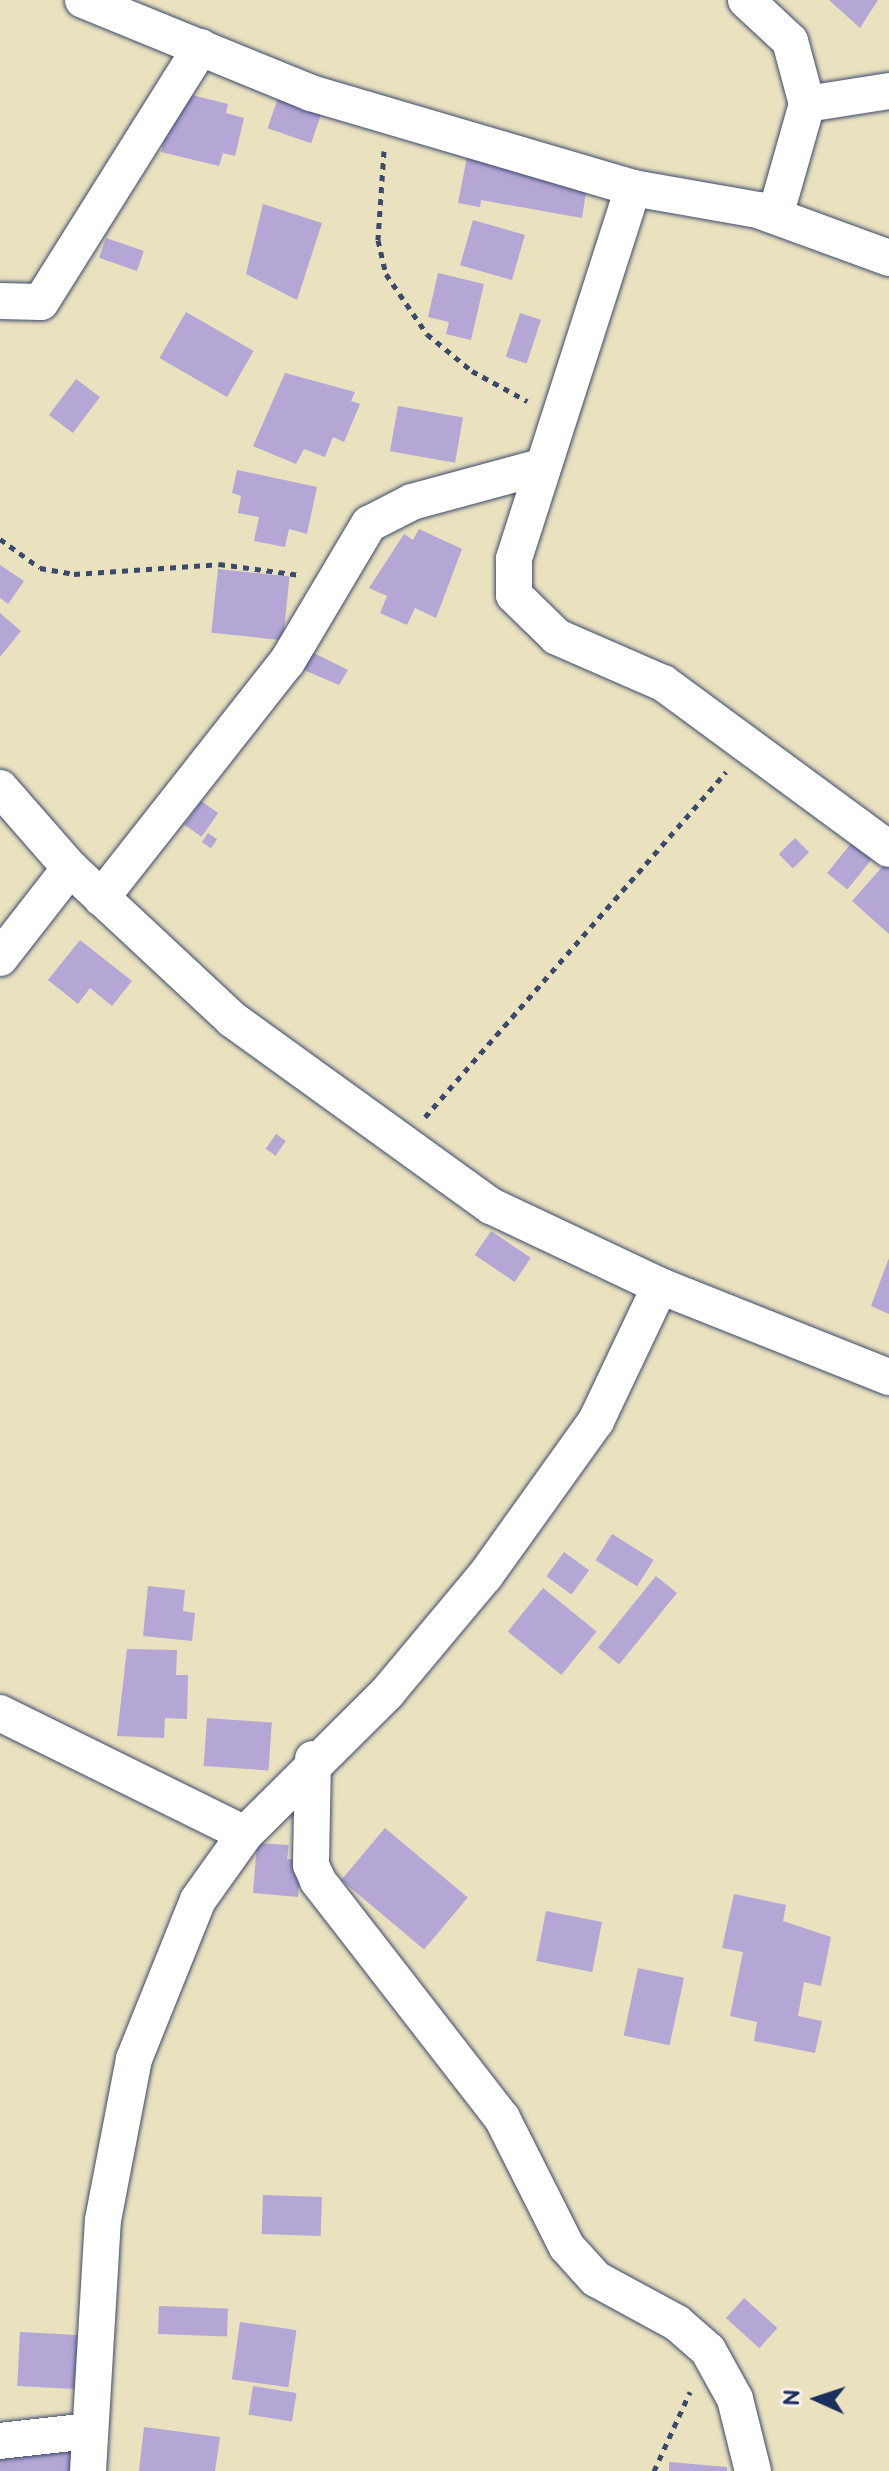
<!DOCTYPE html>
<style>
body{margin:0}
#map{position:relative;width:889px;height:2471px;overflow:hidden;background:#eae1bf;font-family:"Balsamiq Sans",sans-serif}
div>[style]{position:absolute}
.building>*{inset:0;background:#b4a6d5;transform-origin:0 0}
.path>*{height:5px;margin-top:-2.5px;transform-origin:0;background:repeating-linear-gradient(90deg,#3a4a6d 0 6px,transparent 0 12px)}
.roads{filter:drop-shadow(0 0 2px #3a4a6d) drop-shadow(0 0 2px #3a4a6d)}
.street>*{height:36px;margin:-18px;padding:0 18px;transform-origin:18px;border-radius:18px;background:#fff}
span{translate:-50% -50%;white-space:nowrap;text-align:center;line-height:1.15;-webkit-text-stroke:6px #f7f3e8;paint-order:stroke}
.north{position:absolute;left:777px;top:2359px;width:80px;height:80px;-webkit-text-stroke:6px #f7f3e8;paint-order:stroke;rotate:273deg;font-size:22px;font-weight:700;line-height:32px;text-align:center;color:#1b2f5e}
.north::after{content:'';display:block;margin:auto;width:28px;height:36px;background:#1b2f5e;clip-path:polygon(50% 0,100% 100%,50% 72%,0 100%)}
</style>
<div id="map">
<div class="building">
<div style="clip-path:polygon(829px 0,878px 0,860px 28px)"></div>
<div style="clip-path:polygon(176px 91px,228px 104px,226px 113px,244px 118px,235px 156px,223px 153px,219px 166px,161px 152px)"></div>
<div style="left:278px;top:98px;width:46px;height:32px;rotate:19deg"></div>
<div style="clip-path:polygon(467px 157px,587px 186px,582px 218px,481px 200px,480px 207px,458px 203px)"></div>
<div style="clip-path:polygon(263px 204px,322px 223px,297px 300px,246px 274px)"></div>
<div style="left:473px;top:220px;width:54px;height:47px;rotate:16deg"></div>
<div style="left:106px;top:238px;width:40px;height:21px;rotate:19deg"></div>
<div style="clip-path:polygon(438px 273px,484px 284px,471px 340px,446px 334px,449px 322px,428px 317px)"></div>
<div style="left:186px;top:312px;width:78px;height:53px;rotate:30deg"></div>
<div style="left:520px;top:313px;width:22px;height:46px;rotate:18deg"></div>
<div style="clip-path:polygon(285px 373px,355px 392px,351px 401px,360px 404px,344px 442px,333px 437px,325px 457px,304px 449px,296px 464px,253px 446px)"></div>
<div style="left:76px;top:379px;width:30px;height:45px;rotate:37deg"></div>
<div style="left:398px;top:406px;width:66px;height:46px;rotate:10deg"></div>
<div style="clip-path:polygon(237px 470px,317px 487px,307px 534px,289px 529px,285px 547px,254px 541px,259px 517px,238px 513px,241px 496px,232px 493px)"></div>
<div style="clip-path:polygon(419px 529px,462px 549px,436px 618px,415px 608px,407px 625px,380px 613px,387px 596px,369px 588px,404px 534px,413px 540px)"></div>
<div style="clip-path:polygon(0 565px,24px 581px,8px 604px,0 598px)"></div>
<div style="left:218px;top:569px;width:72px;height:64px;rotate:6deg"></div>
<div style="clip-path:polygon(0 613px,21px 631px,0 657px)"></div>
<div style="clip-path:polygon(302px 647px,348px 670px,339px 685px,292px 665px)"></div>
<div style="left:201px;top:801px;width:21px;height:29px;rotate:35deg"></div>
<div style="left:208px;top:833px;width:11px;height:11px;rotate:34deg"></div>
<div style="left:858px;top:835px;width:26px;height:49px;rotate:39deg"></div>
<div style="left:795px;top:838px;width:20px;height:23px;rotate:45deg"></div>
<div style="clip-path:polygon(889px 859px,889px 934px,852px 901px)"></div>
<div style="clip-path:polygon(80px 940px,132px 981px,112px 1006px,90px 988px,78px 1004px,48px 980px)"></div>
<div style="left:276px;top:1134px;width:12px;height:18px;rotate:35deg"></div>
<div style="left:491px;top:1231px;width:48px;height:29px;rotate:34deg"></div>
<div style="clip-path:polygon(889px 1258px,889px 1314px,871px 1306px)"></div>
<div style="left:612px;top:1534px;width:49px;height:31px;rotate:32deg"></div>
<div style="left:564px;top:1552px;width:31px;height:30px;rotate:36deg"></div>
<div style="left:656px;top:1576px;width:27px;height:92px;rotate:39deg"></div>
<div style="clip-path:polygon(148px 1586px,185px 1590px,183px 1611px,195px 1613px,192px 1641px,143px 1636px)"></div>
<div style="left:543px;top:1588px;width:69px;height:56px;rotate:39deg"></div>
<div style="clip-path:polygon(127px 1649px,177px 1650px,176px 1675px,188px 1675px,187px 1719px,165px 1718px,164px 1738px,117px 1736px)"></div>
<div style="left:207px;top:1718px;width:65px;height:48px;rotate:4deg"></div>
<div style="left:385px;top:1828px;width:108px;height:68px;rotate:40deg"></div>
<div style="clip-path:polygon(257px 1843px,289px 1845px,287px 1859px,301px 1860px,298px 1897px,253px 1893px)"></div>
<div style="clip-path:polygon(734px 1894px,786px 1905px,783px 1921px,831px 1937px,821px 1986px,804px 1982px,798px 2016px,822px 2021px,815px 2053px,754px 2041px,757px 2022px,730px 2016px,743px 1952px,722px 1948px)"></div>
<div style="left:546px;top:1911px;width:57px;height:51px;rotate:11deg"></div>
<div style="left:638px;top:1968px;width:47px;height:69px;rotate:12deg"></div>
<div style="left:263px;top:2195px;width:59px;height:39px;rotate:2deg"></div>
<div style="left:744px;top:2298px;width:45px;height:27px;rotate:42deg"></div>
<div style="left:159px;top:2306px;width:69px;height:28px;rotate:2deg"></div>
<div style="left:240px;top:2322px;width:57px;height:58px;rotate:8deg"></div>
<div style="left:20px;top:2332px;width:67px;height:54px;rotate:3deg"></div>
<div style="left:253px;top:2386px;width:44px;height:29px;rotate:9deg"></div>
<div style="clip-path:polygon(144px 2427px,220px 2437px,215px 2471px,139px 2471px)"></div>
<div style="clip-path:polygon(72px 2439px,75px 2471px,0 2471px,0 2446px)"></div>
<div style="clip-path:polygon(669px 2462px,727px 2467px,727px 2471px,669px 2471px)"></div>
</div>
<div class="path">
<div style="left:384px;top:151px;width:89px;rotate:93.9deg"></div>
<div style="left:378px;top:240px;width:35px;rotate:77deg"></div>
<div style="left:386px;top:274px;width:73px;rotate:55.7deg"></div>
<div style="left:427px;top:334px;width:58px;rotate:39.4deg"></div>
<div style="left:472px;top:371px;width:63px;rotate:28.6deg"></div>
<div style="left:0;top:539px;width:49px;rotate:35.9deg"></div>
<div style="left:40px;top:568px;width:35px;rotate:10deg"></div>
<div style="left:74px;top:574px;width:145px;rotate:-3.9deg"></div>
<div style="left:219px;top:564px;width:82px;rotate:7.7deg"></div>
<div style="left:425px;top:1117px;width:458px;rotate:-48.9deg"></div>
<div style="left:654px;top:2471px;width:87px;rotate:-65.5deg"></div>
</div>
<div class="roads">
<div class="street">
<div style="left:83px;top:0;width:246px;rotate:22.2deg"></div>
<div style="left:311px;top:93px;width:336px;rotate:16.4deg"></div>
<div style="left:633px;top:188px;width:127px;rotate:10deg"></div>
<div style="left:758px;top:210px;width:140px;rotate:20.1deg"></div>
<div style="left:746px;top:0;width:60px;rotate:43deg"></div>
<div style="left:790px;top:41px;width:65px;rotate:74.9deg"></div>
<div style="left:807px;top:104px;width:116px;rotate:105.9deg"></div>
<div style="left:807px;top:104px;width:83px;rotate:-9deg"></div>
<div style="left:633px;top:188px;width:390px;rotate:107.8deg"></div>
<div style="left:514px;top:559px;width:36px;rotate:90deg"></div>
<div style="left:514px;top:595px;width:60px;rotate:44.3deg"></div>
<div style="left:557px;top:637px;width:116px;rotate:23.5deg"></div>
<div style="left:663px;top:683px;width:280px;rotate:36.3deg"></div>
<div style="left:0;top:301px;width:41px;rotate:1.4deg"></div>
<div style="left:41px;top:302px;width:301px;rotate:-57.9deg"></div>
<div style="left:0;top:788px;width:106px;rotate:48.8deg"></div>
<div style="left:70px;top:868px;width:223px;rotate:43deg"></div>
<div style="left:233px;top:1020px;width:318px;rotate:35.8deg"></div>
<div style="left:491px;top:1206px;width:187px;rotate:25.3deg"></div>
<div style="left:660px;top:1286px;width:246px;rotate:21.7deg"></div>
<div style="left:101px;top:898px;width:300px;rotate:-51.8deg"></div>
<div style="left:287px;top:662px;width:161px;rotate:-59.3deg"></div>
<div style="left:369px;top:524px;width:48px;rotate:-27.1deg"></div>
<div style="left:412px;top:502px;width:134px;rotate:-15.2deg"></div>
<div style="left:0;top:958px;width:114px;rotate:-52.1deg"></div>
<div style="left:0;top:1713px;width:273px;rotate:26.3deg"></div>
<div style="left:313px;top:1759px;width:106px;rotate:91.1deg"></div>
<div style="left:311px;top:1865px;width:17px;rotate:66deg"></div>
<div style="left:318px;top:1881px;width:300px;rotate:52.2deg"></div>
<div style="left:502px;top:2118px;width:144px;rotate:63.3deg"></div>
<div style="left:567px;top:2247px;width:43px;rotate:47.8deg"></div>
<div style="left:596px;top:2279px;width:92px;rotate:28.5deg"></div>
<div style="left:677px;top:2323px;width:41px;rotate:41.1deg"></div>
<div style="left:708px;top:2350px;width:56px;rotate:61.1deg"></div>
<div style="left:735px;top:2399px;width:74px;rotate:76deg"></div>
<div style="left:0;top:2441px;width:90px;rotate:-6.4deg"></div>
<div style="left:88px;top:2471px;width:251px;rotate:-86.6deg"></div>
<div style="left:103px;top:2220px;width:164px;rotate:-79.1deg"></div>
<div style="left:134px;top:2059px;width:171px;rotate:-68.1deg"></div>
<div style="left:198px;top:1900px;width:81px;rotate:-54.5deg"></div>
<div style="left:245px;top:1834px;width:200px;rotate:-44.8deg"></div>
<div style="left:387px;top:1693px;width:153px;rotate:-50.1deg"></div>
<div style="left:485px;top:1576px;width:191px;rotate:-54.4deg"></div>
<div style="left:596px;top:1421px;width:149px;rotate:-64.6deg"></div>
</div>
</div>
<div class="north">N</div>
</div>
